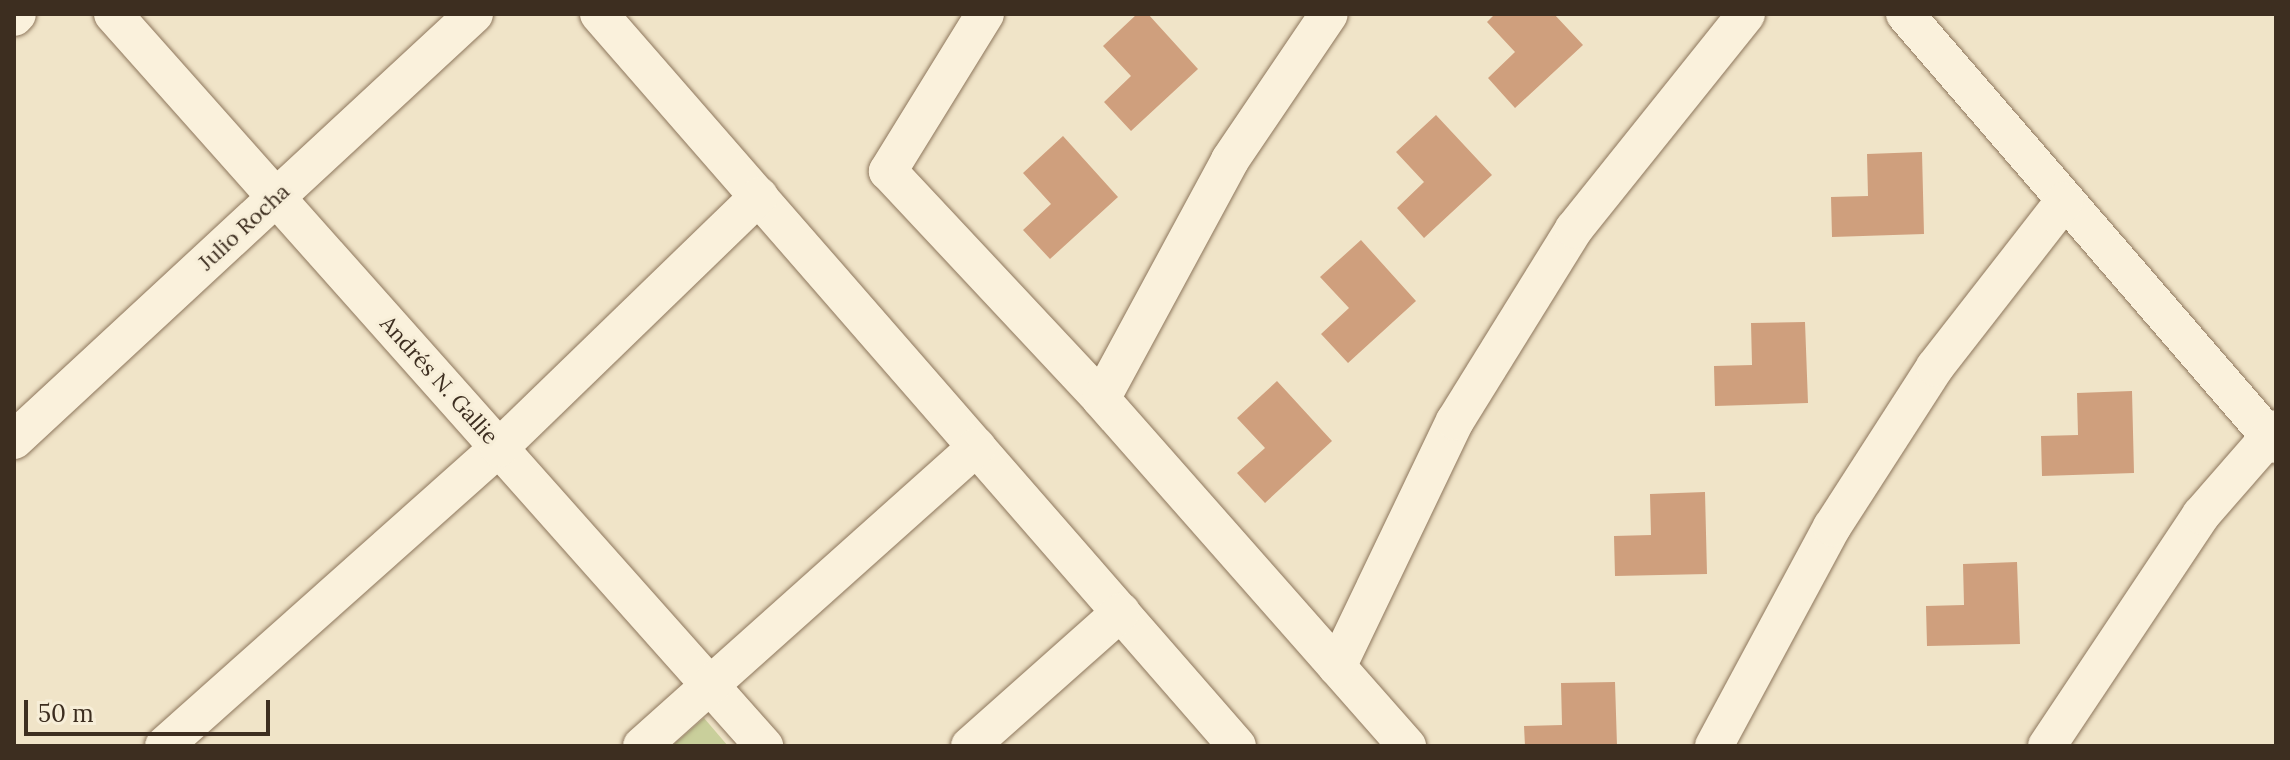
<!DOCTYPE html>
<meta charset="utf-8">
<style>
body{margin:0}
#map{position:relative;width:2290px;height:760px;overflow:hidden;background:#f0e4c8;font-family:Lora,serif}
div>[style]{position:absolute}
.green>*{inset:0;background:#c9cf9b}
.building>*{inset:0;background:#cf9f7d}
.roads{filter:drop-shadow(0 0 2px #8d765c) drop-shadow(0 0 2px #8d765c)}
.street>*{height:38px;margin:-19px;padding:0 19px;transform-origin:19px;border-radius:19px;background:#faf1dc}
span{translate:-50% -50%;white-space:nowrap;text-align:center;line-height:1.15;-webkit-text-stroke:6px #f7eed8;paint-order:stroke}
.street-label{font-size:22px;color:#3d2e20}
.frame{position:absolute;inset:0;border:16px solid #3d2e20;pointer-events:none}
.scale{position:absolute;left:24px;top:700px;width:246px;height:36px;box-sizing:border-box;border:4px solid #3d2e20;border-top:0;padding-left:10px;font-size:24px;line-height:28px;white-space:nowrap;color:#3d2e20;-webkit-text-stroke:6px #f7eed8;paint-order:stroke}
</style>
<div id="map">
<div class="green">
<div style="clip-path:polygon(704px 718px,728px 746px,672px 746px)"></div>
</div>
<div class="building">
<div style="clip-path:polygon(1137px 14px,1148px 14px,1198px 69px,1131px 131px,1104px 102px,1131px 76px,1103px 46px)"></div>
<div style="clip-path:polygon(1495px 14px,1554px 14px,1583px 45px,1515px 108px,1488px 78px,1515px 52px,1487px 22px)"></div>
<div style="clip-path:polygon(1436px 115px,1492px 175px,1424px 238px,1397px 208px,1424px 182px,1396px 152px)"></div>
<div style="clip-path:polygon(1063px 136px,1118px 197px,1050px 259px,1023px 230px,1051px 204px,1023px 173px)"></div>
<div style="clip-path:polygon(1922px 152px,1924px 234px,1832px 237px,1831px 197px,1868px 196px,1867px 154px)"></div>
<div style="clip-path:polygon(1361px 240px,1416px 301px,1348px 363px,1321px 334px,1349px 308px,1320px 277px)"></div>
<div style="clip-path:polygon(1805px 322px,1808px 403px,1715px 406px,1714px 366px,1752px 365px,1751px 323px)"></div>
<div style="clip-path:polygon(1277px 381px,1332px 441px,1265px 503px,1237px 473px,1265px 448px,1237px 418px)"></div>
<div style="clip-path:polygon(2132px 391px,2134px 473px,2042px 476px,2041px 436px,2078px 435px,2077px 393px)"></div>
<div style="clip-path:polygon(1705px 492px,1707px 574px,1615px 576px,1614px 536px,1651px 535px,1650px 494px)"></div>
<div style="clip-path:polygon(2017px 562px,2020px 644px,1927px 646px,1926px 606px,1964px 605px,1963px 564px)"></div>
<div style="clip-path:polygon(1615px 682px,1617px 746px,1525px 746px,1524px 726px,1562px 725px,1561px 683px)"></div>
</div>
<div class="roads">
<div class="street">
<div style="left:113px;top:14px;width:980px;rotate:48.35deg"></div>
<div style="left:599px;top:14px;width:971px;rotate:48.93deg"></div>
<div style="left:985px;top:14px;width:185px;rotate:121.7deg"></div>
<div style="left:888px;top:171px;width:312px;rotate:46.9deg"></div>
<div style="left:1101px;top:399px;width:463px;rotate:48.6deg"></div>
<div style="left:1905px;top:14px;width:568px;rotate:49.21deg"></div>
<div style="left:14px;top:17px;width:4px;rotate:-45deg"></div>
<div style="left:1101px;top:399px;width:272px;rotate:-61.6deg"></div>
<div style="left:1230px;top:160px;width:176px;rotate:-55.9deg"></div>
<div style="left:14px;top:440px;width:627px;rotate:-42.8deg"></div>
<div style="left:1337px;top:667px;width:273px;rotate:-64.4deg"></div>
<div style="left:1455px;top:421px;width:226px;rotate:-58.2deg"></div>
<div style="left:1574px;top:229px;width:275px;rotate:-51.3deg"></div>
<div style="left:164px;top:746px;width:448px;rotate:-41.7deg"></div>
<div style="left:499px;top:448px;width:362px;rotate:-44.1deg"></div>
<div style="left:642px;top:746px;width:449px;rotate:-41.8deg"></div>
<div style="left:970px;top:746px;width:202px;rotate:-41.6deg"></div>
<div style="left:1714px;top:746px;width:249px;rotate:-61.7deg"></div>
<div style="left:1832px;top:527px;width:190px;rotate:-57.2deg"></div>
<div style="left:1935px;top:367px;width:210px;rotate:-52.1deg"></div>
<div style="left:2047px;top:746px;width:278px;rotate:-56.3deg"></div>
<div style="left:2201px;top:515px;width:114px;rotate:-48.9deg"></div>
</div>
</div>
<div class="street-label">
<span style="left:244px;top:227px;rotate:-43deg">Julio Rocha</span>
<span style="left:439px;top:380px;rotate:48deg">Andrés N. Gallie</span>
</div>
<div class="frame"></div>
<div class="scale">50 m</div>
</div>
